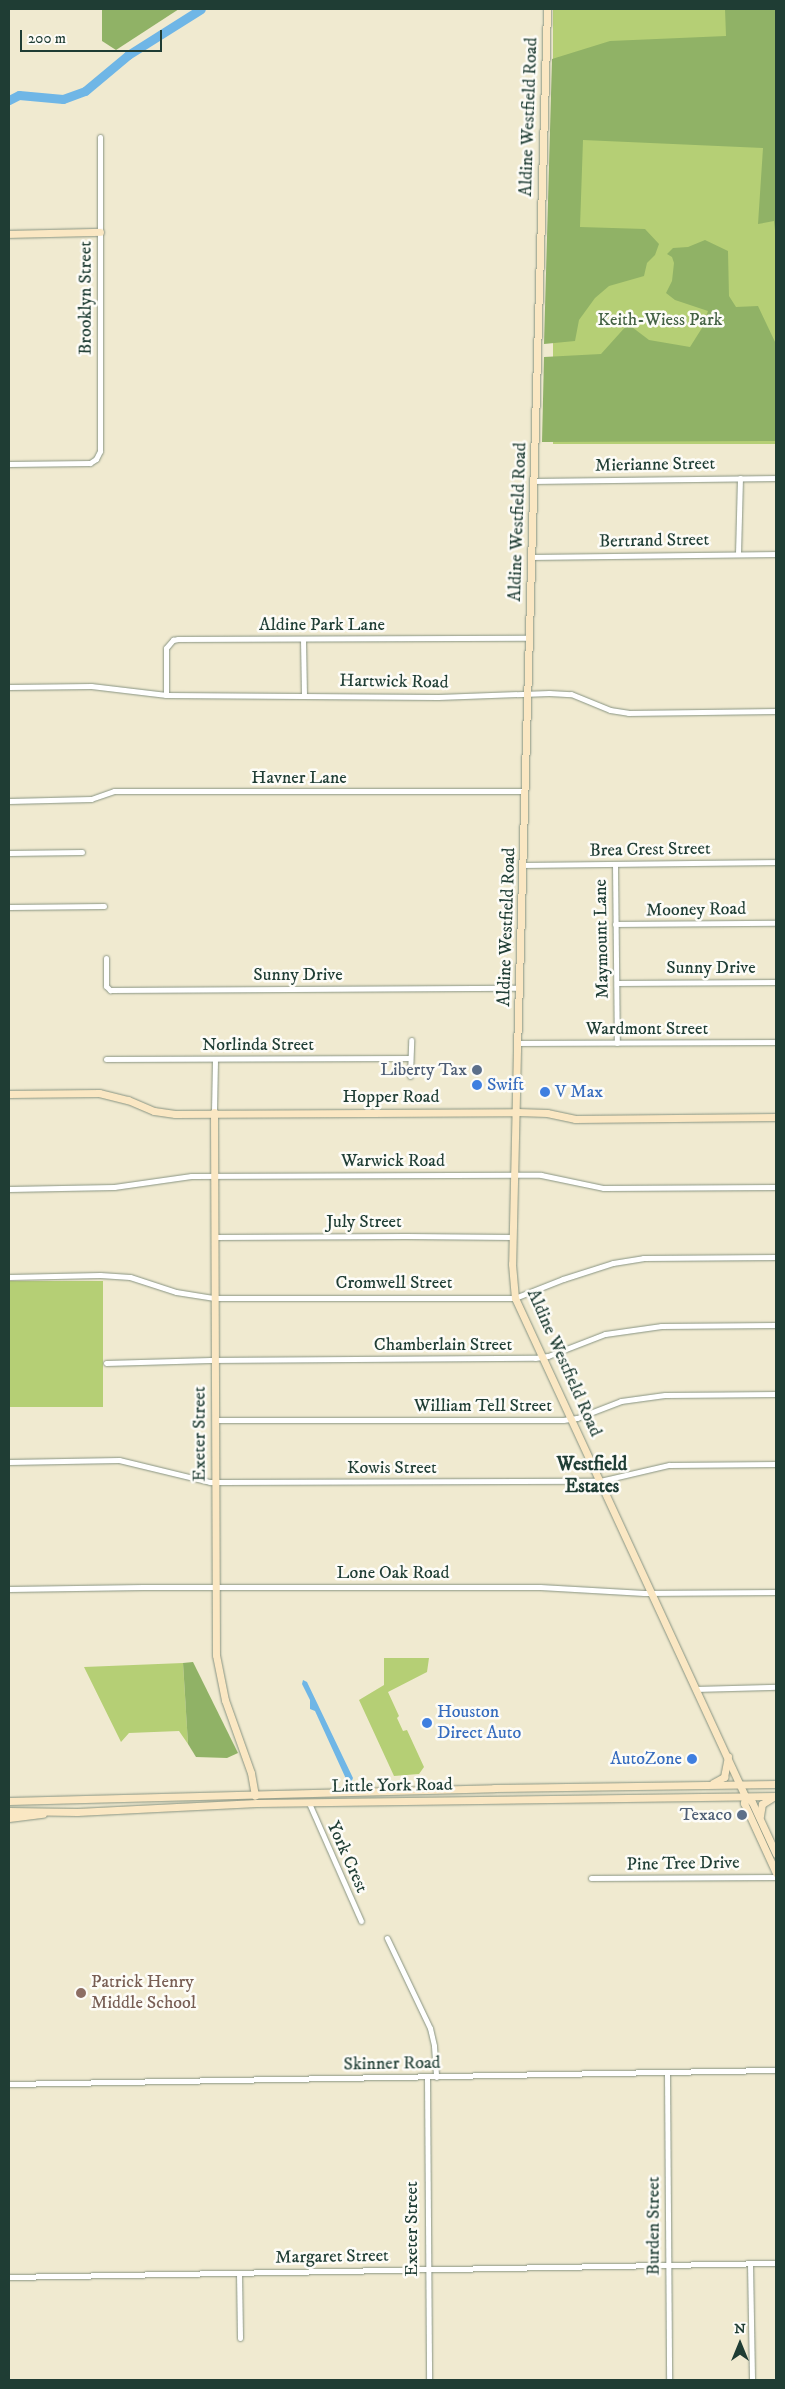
<!DOCTYPE html>
<style>
body{margin:0}
#map{position:relative;width:785px;height:2389px;overflow:hidden;background:#f0ead0;font-family:"IM FELL DW Pica",serif}
div>[style]{position:absolute}
.green>*{inset:0;background:#b5cf75;transform-origin:0 0}
.forest>*{inset:0;background:#90b266}
.water>*{inset:0;background:#6fb6e6}
.river>*{height:9px;margin:-4.5px;padding:0 4.5px;transform-origin:4.5px;border-radius:4.5px;background:#6fb6e6}
.roads{filter:drop-shadow(0 0 1px #889482) drop-shadow(0 0 1px #889482)}
.street>*{height:5px;margin:-2.5px;padding:0 2.5px;transform-origin:2.5px;border-radius:2.5px;background:#fff}
.secondary>*{height:7px;margin:-3.5px;padding:0 3.5px;transform-origin:3.5px;border-radius:3.5px;background:#fae7c3}
.dots>*{width:14px;height:14px;translate:-50% -50%;box-sizing:border-box;border:2px solid #fdfcf7;border-radius:50%}
span{translate:-50% -50%;white-space:nowrap;text-align:center;line-height:1.15;-webkit-text-stroke:5px #fdfcf7;paint-order:stroke}
.street-label{font-size:18px;color:#1f3d34}
.park-label{font-size:18px;color:#446244}
.service-label{font-size:18px;color:#4e5e75}
.right{translate:-100% -50%;text-align:right}
.shop-label{font-size:18px;color:#366cbe}
.left{translate:0 -50%;text-align:left}
.education-label{font-size:18px;color:#785e54}
.neighbourhood-label{font-size:19px;color:#1f3d34;font-weight:700}
.frame{position:absolute;inset:0;border:10px solid #1f3d34;pointer-events:none}
.north{position:absolute;left:715px;top:2319px;width:50px;height:50px;-webkit-text-stroke:4px #fdfcf7;paint-order:stroke;rotate:0deg;font-size:14px;font-weight:700;line-height:20px;text-align:center;color:#1f3d34}
.north::after{content:'';display:block;margin:auto;width:18px;height:22px;background:#1f3d34;clip-path:polygon(50% 0,100% 100%,50% 72%,0 100%)}
.scale{position:absolute;left:20px;top:30px;width:142px;height:22px;box-sizing:border-box;border:2px solid #1f3d34;border-top:0;padding-left:6px;font-size:15px;line-height:18px;white-space:nowrap;color:#1f3d34;-webkit-text-stroke:4px #fdfcf7;paint-order:stroke}
</style>
<div id="map">
<div class="green">
<div style="left:553px;top:9px;width:223px;height:435px"></div>
<div style="left:103px;top:1281px;width:126px;height:94px;rotate:90deg"></div>
<div style="clip-path:polygon(384px 1658px,429px 1658px,427px 1672px,388px 1692px,399px 1716px,397px 1718px,403px 1731px,407px 1730px,424px 1767px,419px 1774px,394px 1776px,359px 1700px,384px 1685px)"></div>
<div style="clip-path:polygon(183px 1663px,188px 1744px,179px 1731px,129px 1733px,121px 1742px,84px 1667px)"></div>
</div>
<div class="forest">
<div style="clip-path:polygon(102px 9px,179px 9px,116px 50px,102px 41px)"></div>
<div style="clip-path:polygon(725px 9px,776px 9px,776px 240px,774px 221px,758px 224px,763px 148px,583px 140px,580px 227px,645px 229px,659px 244px,655px 255px,647px 263px,644px 276px,609px 286px,595px 298px,579px 320px,575px 341px,544px 344px,552px 59px,610px 41px,726px 36px)"></div>
<div style="clip-path:polygon(705px 240px,728px 251px,729px 296px,736px 307px,758px 306px,776px 344px,776px 441px,542px 442px,544px 357px,601px 354px,628px 324px,649px 340px,690px 347px,702px 328px,708px 311px,675px 300px,666px 293px,672px 281px,674px 263px,672px 257px,667px 254px,673px 248px,688px 247px)"></div>
<div style="clip-path:polygon(193px 1662px,238px 1753px,227px 1758px,196px 1757px,188px 1744px,183px 1663px)"></div>
</div>
<div class="water">
<div style="clip-path:polygon(303px 1680px,307px 1682px,353px 1778px,351px 1783px,347px 1781px,315px 1711px,310px 1709px,310px 1700px,302px 1684px)"></div>
</div>
<div class="river">
<div style="left:9px;top:100px;width:11px;rotate:-27deg"></div>
<div style="left:19px;top:95px;width:44px;rotate:5.2deg"></div>
<div style="left:63px;top:99px;width:23px;rotate:-20deg"></div>
<div style="left:85px;top:91px;width:56px;rotate:-39.9deg"></div>
<div style="left:128px;top:55px;width:86px;rotate:-32.2deg"></div>
</div>
<div class="roads">
<div class="street">
<div style="left:9px;top:464px;width:81px;rotate:-0.7deg"></div>
<div style="left:90px;top:463px;width:7px;rotate:-34deg"></div>
<div style="left:96px;top:459px;width:9px;rotate:-63deg"></div>
<div style="left:100px;top:451px;width:314px;rotate:-90deg"></div>
<div style="left:534px;top:481px;width:242px;rotate:-0.7deg"></div>
<div style="left:738px;top:554px;width:76px;rotate:-88.5deg"></div>
<div style="left:532px;top:557px;width:244px;rotate:-0.7deg"></div>
<div style="left:303px;top:639px;width:55px;rotate:89deg"></div>
<div style="left:9px;top:687px;width:82px;rotate:-0.7deg"></div>
<div style="left:91px;top:686px;width:76px;rotate:6.8deg"></div>
<div style="left:166px;top:695px;width:272px;rotate:0.4deg"></div>
<div style="left:438px;top:697px;width:111px;rotate:-2.1deg"></div>
<div style="left:549px;top:693px;width:22px;rotate:3deg"></div>
<div style="left:571px;top:694px;width:42px;rotate:22.3deg"></div>
<div style="left:610px;top:710px;width:18px;rotate:9deg"></div>
<div style="left:628px;top:713px;width:148px;rotate:-0.8deg"></div>
<div style="left:166px;top:695px;width:47px;rotate:-90deg"></div>
<div style="left:166px;top:648px;width:11px;rotate:-49deg"></div>
<div style="left:173px;top:640px;width:5px;rotate:-11deg"></div>
<div style="left:178px;top:639px;width:351px;rotate:-0.2deg"></div>
<div style="left:9px;top:801px;width:82px;rotate:-1.4deg"></div>
<div style="left:91px;top:799px;width:24px;rotate:-19deg"></div>
<div style="left:114px;top:791px;width:411px"></div>
<div style="left:9px;top:853px;width:73px;rotate:-0.8deg"></div>
<div style="left:615px;top:864px;width:179px;rotate:89.4deg"></div>
<div style="left:524px;top:865px;width:252px;rotate:-0.7deg"></div>
<div style="left:9px;top:907px;width:95px;rotate:-0.6deg"></div>
<div style="left:615px;top:924px;width:161px;rotate:-0.4deg"></div>
<div style="left:106px;top:958px;width:28px;rotate:90deg"></div>
<div style="left:106px;top:986px;width:6px;rotate:45deg"></div>
<div style="left:110px;top:990px;width:410px;rotate:-0.3deg"></div>
<div style="left:617px;top:983px;width:159px;rotate:-0.4deg"></div>
<div style="left:518px;top:1043px;width:258px;rotate:-0.2deg"></div>
<div style="left:106px;top:1059px;width:304px;rotate:-0.2deg"></div>
<div style="left:410px;top:1076px;width:36px;rotate:-88deg"></div>
<div style="left:214px;top:1112px;width:53px;rotate:-88.9deg"></div>
<div style="left:9px;top:1189px;width:105px;rotate:-1.1deg"></div>
<div style="left:114px;top:1187px;width:78px;rotate:-8.1deg"></div>
<div style="left:191px;top:1176px;width:350px;rotate:-0.2deg"></div>
<div style="left:541px;top:1175px;width:63px;rotate:11.8deg"></div>
<div style="left:603px;top:1188px;width:173px;rotate:-0.3deg"></div>
<div style="left:215px;top:1237px;width:191px;rotate:-0.3deg"></div>
<div style="left:406px;top:1236px;width:107px;rotate:0.5deg"></div>
<div style="left:9px;top:1277px;width:91px;rotate:-1.3deg"></div>
<div style="left:100px;top:1275px;width:30px;rotate:4deg"></div>
<div style="left:130px;top:1277px;width:48px;rotate:18.1deg"></div>
<div style="left:176px;top:1292px;width:39px;rotate:9deg"></div>
<div style="left:215px;top:1298px;width:300px"></div>
<div style="left:515px;top:1298px;width:52px;rotate:-21.6deg"></div>
<div style="left:563px;top:1279px;width:52px;rotate:-17.7deg"></div>
<div style="left:613px;top:1263px;width:30px;rotate:-9deg"></div>
<div style="left:643px;top:1258px;width:133px;rotate:-0.4deg"></div>
<div style="left:106px;top:1363px;width:104px;rotate:-1.7deg"></div>
<div style="left:210px;top:1360px;width:325px;rotate:-0.4deg"></div>
<div style="left:535px;top:1358px;width:13px;rotate:-9deg"></div>
<div style="left:548px;top:1356px;width:61px;rotate:-21.1deg"></div>
<div style="left:605px;top:1334px;width:57px;rotate:-8.1deg"></div>
<div style="left:661px;top:1326px;width:115px;rotate:-0.5deg"></div>
<div style="left:216px;top:1420px;width:347px"></div>
<div style="left:563px;top:1420px;width:14px;rotate:-8deg"></div>
<div style="left:577px;top:1418px;width:47px;rotate:-21.1deg"></div>
<div style="left:621px;top:1401px;width:44px;rotate:-7.8deg"></div>
<div style="left:665px;top:1395px;width:111px;rotate:-0.5deg"></div>
<div style="left:9px;top:1462px;width:110px;rotate:-1deg"></div>
<div style="left:119px;top:1460px;width:94px;rotate:13.6deg"></div>
<div style="left:210px;top:1482px;width:11px"></div>
<div style="left:221px;top:1482px;width:379px;rotate:-0.2deg"></div>
<div style="left:600px;top:1481px;width:71px;rotate:-13.1deg"></div>
<div style="left:669px;top:1465px;width:107px;rotate:-0.5deg"></div>
<div style="left:9px;top:1589px;width:134px;rotate:-0.9deg"></div>
<div style="left:143px;top:1587px;width:397px"></div>
<div style="left:540px;top:1587px;width:104px;rotate:3.3deg"></div>
<div style="left:644px;top:1593px;width:132px;rotate:-0.4deg"></div>
<div style="left:697px;top:1689px;width:79px;rotate:-1.5deg"></div>
<div style="left:309px;top:1803px;width:129px;rotate:66.2deg"></div>
<div style="left:591px;top:1878px;width:185px;rotate:-0.3deg"></div>
<div style="left:387px;top:1938px;width:100px;rotate:64.5deg"></div>
<div style="left:430px;top:2028px;width:18px;rotate:77deg"></div>
<div style="left:434px;top:2046px;width:31px;rotate:86deg"></div>
<div style="left:667px;top:2072px;width:308px;rotate:89.6deg"></div>
<div style="left:427px;top:2077px;width:303px;rotate:89.6deg"></div>
<div style="left:9px;top:2084px;width:767px;rotate:-1.05deg"></div>
<div style="left:750px;top:2263px;width:117px;rotate:89deg"></div>
<div style="left:239px;top:2273px;width:65px;rotate:89.1deg"></div>
<div style="left:9px;top:2277px;width:767px;rotate:-1.05deg"></div>
</div>
<div class="secondary">
<div style="left:547px;top:9px;width:1041px;rotate:91.65deg"></div>
<div style="left:517px;top:1050px;width:214px;rotate:91.3deg"></div>
<div style="left:512px;top:1264px;width:34px;rotate:85deg"></div>
<div style="left:515px;top:1298px;width:549px;rotate:65.21deg"></div>
<div style="left:745px;top:1796px;width:9px;rotate:41deg"></div>
<div style="left:752px;top:1802px;width:57px;rotate:65.2deg"></div>
<div style="left:9px;top:234px;width:91px;rotate:-1.3deg"></div>
<div style="left:9px;top:1094px;width:90px;rotate:-0.6deg"></div>
<div style="left:99px;top:1093px;width:30px;rotate:14deg"></div>
<div style="left:128px;top:1100px;width:28px;rotate:23deg"></div>
<div style="left:154px;top:1111px;width:21px;rotate:8deg"></div>
<div style="left:175px;top:1114px;width:342px;rotate:-0.3deg"></div>
<div style="left:517px;top:1112px;width:30px;rotate:2deg"></div>
<div style="left:547px;top:1113px;width:29px;rotate:12deg"></div>
<div style="left:575px;top:1119px;width:201px;rotate:-0.6deg"></div>
<div style="left:214px;top:1112px;width:543px;rotate:89.79deg"></div>
<div style="left:216px;top:1655px;width:46px;rotate:78.7deg"></div>
<div style="left:225px;top:1700px;width:77px;rotate:70.4deg"></div>
<div style="left:251px;top:1773px;width:23px;rotate:80deg"></div>
<div style="left:713px;top:1783px;width:13px;rotate:-29deg"></div>
<div style="left:724px;top:1777px;width:21px;rotate:-79deg"></div>
<div style="left:745px;top:1796px;width:7px;rotate:98deg"></div>
<div style="left:744px;top:1803px;width:77px;rotate:65.4deg"></div>
<div style="left:9px;top:1801px;width:485px;rotate:-1.5deg"></div>
<div style="left:494px;top:1788px;width:282px;rotate:-0.8deg"></div>
<div style="left:9px;top:1811px;width:68px;rotate:0.8deg"></div>
<div style="left:77px;top:1812px;width:180px;rotate:-2.9deg"></div>
<div style="left:257px;top:1803px;width:519px;rotate:-0.77deg"></div>
<div style="left:760px;top:1816px;width:12px;rotate:-81deg"></div>
<div style="left:762px;top:1804px;width:13px;rotate:-32deg"></div>
<div style="left:9px;top:1818px;width:34px;rotate:-7deg"></div>
</div>
</div>
<div class="dots">
<div style="left:477px;top:1070px;background:#5c6f8a"></div>
<div style="left:477px;top:1085px;background:#3f7fe0"></div>
<div style="left:545px;top:1092px;background:#3f7fe0"></div>
<div style="left:427px;top:1723px;background:#3f7fe0"></div>
<div style="left:692px;top:1759px;background:#3f7fe0"></div>
<div style="left:742px;top:1815px;background:#5c6f8a"></div>
<div style="left:81px;top:1993px;background:#8d6e63"></div>
</div>
<div class="street-label">
<span style="left:529px;top:117px;rotate:-88deg">Aldine Westfield Road</span>
<span style="left:86px;top:298px;rotate:-90deg">Brooklyn Street</span>
<span style="left:655px;top:465px;rotate:-1deg">Mierianne Street</span>
<span style="left:518px;top:522px;rotate:-88deg">Aldine Westfield Road</span>
<span style="left:654px;top:541px;rotate:-1deg">Bertrand Street</span>
<span style="left:322px;top:625px">Aldine Park Lane</span>
<span style="left:394px;top:682px;rotate:1deg">Hartwick Road</span>
<span style="left:299px;top:778px">Havner Lane</span>
<span style="left:650px;top:850px;rotate:-1deg">Brea Crest Street</span>
<span style="left:696px;top:910px;rotate:-1deg">Mooney Road</span>
<span style="left:507px;top:927px;rotate:-88deg">Aldine Westfield Road</span>
<span style="left:602px;top:939px;rotate:-91deg">Maymount Lane</span>
<span style="left:711px;top:968px">Sunny Drive</span>
<span style="left:298px;top:975px">Sunny Drive</span>
<span style="left:647px;top:1029px">Wardmont Street</span>
<span style="left:258px;top:1045px">Norlinda Street</span>
<span style="left:391px;top:1097px">Hopper Road</span>
<span style="left:393px;top:1161px">Warwick Road</span>
<span style="left:364px;top:1222px">July Street</span>
<span style="left:394px;top:1283px">Cromwell Street</span>
<span style="left:443px;top:1345px">Chamberlain Street</span>
<span style="left:564px;top:1363px;rotate:66deg">Aldine Westfield Road</span>
<span style="left:483px;top:1406px">William Tell Street</span>
<span style="left:200px;top:1434px;rotate:-90deg">Exeter Street</span>
<span style="left:392px;top:1468px">Kowis Street</span>
<span style="left:393px;top:1573px">Lone Oak Road</span>
<span style="left:392px;top:1786px;rotate:-1deg">Little York Road</span>
<span style="left:347px;top:1857px;rotate:66deg">York Crest</span>
<span style="left:683px;top:1864px;rotate:-1deg">Pine Tree Drive</span>
<span style="left:392px;top:2064px;rotate:-1deg">Skinner Road</span>
<span style="left:654px;top:2226px;rotate:-90deg">Burden Street</span>
<span style="left:412px;top:2229px;rotate:-90deg">Exeter Street</span>
<span style="left:332px;top:2257px;rotate:-1deg">Margaret Street</span>
</div>
<div class="park-label">
<span style="left:660px;top:320px">Keith-Wiess Park</span>
</div>
<div class="service-label">
<span class="right" style="left:467px;top:1070px">Liberty Tax</span>
<span class="right" style="left:732px;top:1815px">Texaco</span>
</div>
<div class="shop-label">
<span class="left" style="left:487px;top:1085px">Swift</span>
<span class="left" style="left:555px;top:1092px">V Max</span>
<span class="left" style="left:437px;top:1723px">Houston<br>Direct Auto</span>
<span class="right" style="left:682px;top:1759px">AutoZone</span>
</div>
<div class="education-label">
<span class="left" style="left:91px;top:1993px">Patrick Henry<br>Middle School</span>
</div>
<div class="neighbourhood-label">
<span style="left:592px;top:1476px">Westfield<br>Estates</span>
</div>
<div class="frame"></div>
<div class="north">N</div>
<div class="scale">200 m</div>
</div>
